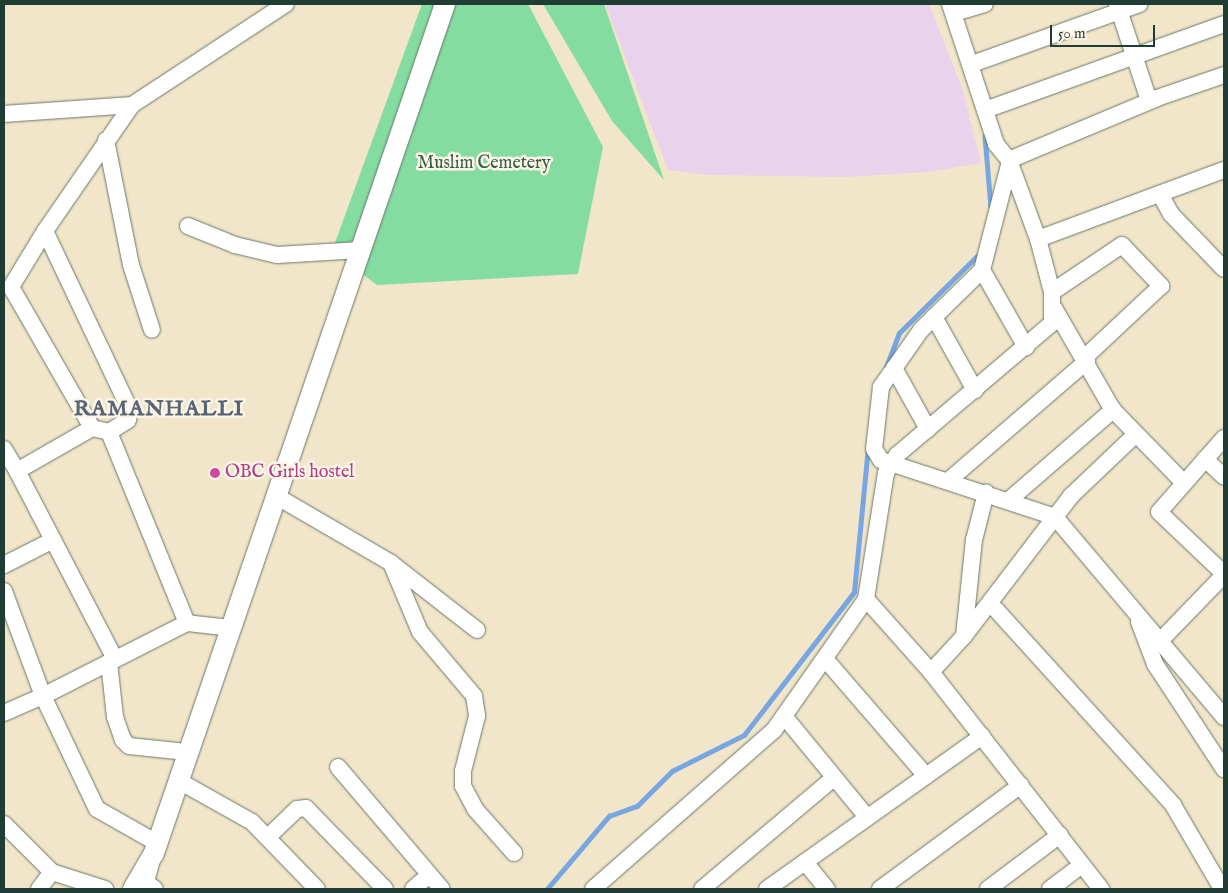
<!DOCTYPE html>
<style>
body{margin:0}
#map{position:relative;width:1228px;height:893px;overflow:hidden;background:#f1e6c9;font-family:"IM FELL English",serif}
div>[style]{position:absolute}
.built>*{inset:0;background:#ead1ec}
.green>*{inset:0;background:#84dca0}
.stream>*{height:4.5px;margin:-2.25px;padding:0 2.25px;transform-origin:2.25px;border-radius:2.25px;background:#78a6e1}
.roads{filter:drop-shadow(0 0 1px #687868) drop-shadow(0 0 1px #687868)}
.minor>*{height:16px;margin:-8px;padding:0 8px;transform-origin:8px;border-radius:8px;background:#fff}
.major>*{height:20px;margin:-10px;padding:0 10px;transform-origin:10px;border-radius:10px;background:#fff}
.dots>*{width:14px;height:14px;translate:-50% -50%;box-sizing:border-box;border:2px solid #fcf5e5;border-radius:50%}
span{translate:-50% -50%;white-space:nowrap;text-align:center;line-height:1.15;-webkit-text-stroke:5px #fcf5e5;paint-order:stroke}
.park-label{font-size:18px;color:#335d4a}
.hotel-label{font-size:18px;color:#b23c85}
.left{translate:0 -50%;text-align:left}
.district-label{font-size:22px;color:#586578;font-weight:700;letter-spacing:1px}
.frame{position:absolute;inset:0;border:5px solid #1f3d34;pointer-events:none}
.scale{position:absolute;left:1050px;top:25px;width:105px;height:22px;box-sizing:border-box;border:2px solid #1f3d34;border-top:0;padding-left:6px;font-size:15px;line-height:18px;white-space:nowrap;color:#1f3d34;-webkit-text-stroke:4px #fcf5e5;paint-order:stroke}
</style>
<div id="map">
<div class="built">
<div style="clip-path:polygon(605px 4px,929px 4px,963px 91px,981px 163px,928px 172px,847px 177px,709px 175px,668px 170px)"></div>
</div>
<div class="green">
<div style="clip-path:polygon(422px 4px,528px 4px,603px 147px,578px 274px,377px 285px,332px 251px)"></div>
<div style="clip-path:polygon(543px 4px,604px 4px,664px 180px,612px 121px)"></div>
</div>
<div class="stream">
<div style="left:985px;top:136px;width:71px;rotate:85.2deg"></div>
<div style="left:886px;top:367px;width:36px;rotate:-69deg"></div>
<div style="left:899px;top:333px;width:110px;rotate:-44.6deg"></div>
<div style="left:547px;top:889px;width:96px;rotate:-49.7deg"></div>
<div style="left:609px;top:816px;width:30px;rotate:-20deg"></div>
<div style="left:637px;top:806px;width:49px;rotate:-45deg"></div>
<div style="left:672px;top:771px;width:80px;rotate:-26.6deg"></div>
<div style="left:744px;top:735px;width:180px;rotate:-52.4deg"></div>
<div style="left:854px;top:592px;width:146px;rotate:-84.5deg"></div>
</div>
<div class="roads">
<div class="minor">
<div style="left:1117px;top:4px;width:102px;rotate:71.7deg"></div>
<div style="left:954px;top:13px;width:32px;rotate:-16deg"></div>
<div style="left:972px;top:64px;width:178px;rotate:-19.7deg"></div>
<div style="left:985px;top:110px;width:254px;rotate:-19.8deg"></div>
<div style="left:4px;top:114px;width:128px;rotate:-4deg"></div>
<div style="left:106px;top:140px;width:127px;rotate:78.7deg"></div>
<div style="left:131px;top:265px;width:68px;rotate:72.1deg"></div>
<div style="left:1009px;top:160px;width:160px;rotate:-22.7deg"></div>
<div style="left:1157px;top:98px;width:71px;rotate:-18.9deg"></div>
<div style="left:1009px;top:165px;width:108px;rotate:104.4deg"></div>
<div style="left:982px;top:270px;width:86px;rotate:135.5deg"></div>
<div style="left:921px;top:330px;width:70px;rotate:125.1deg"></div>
<div style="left:881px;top:387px;width:62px;rotate:96.4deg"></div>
<div style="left:874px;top:449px;width:13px;rotate:58deg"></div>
<div style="left:881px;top:460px;width:183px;rotate:18.1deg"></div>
<div style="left:1055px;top:517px;width:262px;rotate:49.8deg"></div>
<div style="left:1160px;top:194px;width:23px;rotate:61deg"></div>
<div style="left:1171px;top:214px;width:76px;rotate:46.1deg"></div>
<div style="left:188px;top:226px;width:51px;rotate:22deg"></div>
<div style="left:235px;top:245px;width:43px;rotate:13.4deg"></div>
<div style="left:277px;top:255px;width:84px;rotate:-3.4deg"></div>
<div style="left:45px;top:231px;width:66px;rotate:121.3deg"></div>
<div style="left:11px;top:287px;width:163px;rotate:60.1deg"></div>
<div style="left:1038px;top:239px;width:198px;rotate:-20.4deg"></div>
<div style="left:982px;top:270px;width:89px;rotate:60.3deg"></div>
<div style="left:1052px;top:292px;width:84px;rotate:-33.9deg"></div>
<div style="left:1122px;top:245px;width:57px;rotate:46.4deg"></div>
<div style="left:1161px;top:286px;width:104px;rotate:136.9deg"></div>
<div style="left:1054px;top:308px;width:118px;rotate:60deg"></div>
<div style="left:1113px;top:410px;width:100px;rotate:45.8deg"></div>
<div style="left:934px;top:317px;width:84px;rotate:60.7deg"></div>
<div style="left:894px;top:368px;width:70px;rotate:60.9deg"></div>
<div style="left:109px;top:432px;width:22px;rotate:-32deg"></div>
<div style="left:128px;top:420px;width:10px;rotate:-79deg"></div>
<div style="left:130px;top:410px;width:198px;rotate:-115.4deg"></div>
<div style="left:45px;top:231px;width:153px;rotate:-55.4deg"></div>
<div style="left:132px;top:105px;width:184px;rotate:-33.3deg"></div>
<div style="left:1224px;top:438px;width:98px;rotate:131.3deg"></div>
<div style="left:1159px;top:512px;width:90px;rotate:43.6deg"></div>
<div style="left:4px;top:449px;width:26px;rotate:59deg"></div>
<div style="left:1205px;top:459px;width:26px;rotate:43deg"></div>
<div style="left:948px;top:481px;width:184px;rotate:-40.8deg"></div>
<div style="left:276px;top:496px;width:133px;rotate:30.2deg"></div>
<div style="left:391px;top:563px;width:109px;rotate:37.9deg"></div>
<div style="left:1009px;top:500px;width:138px;rotate:-40.9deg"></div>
<div style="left:391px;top:563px;width:75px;rotate:67.2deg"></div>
<div style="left:420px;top:632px;width:84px;rotate:49.8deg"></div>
<div style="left:474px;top:696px;width:20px;rotate:81deg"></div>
<div style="left:477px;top:716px;width:57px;rotate:104.3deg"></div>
<div style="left:463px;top:771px;width:15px;rotate:90deg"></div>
<div style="left:463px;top:786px;width:26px;rotate:62deg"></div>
<div style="left:475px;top:809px;width:59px;rotate:48.4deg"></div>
<div style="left:4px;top:565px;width:55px;rotate:-27deg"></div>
<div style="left:4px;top:591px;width:112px;rotate:69.6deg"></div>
<div style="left:43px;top:696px;width:161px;rotate:-26.9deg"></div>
<div style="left:866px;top:599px;width:98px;rotate:48.3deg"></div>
<div style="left:931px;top:672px;width:276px;rotate:51.9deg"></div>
<div style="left:990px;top:603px;width:273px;rotate:47.8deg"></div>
<div style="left:1173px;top:805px;width:97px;rotate:59.7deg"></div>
<div style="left:1139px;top:622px;width:45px;rotate:69.1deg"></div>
<div style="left:1155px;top:664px;width:126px;rotate:56.7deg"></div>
<div style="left:964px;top:636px;width:97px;rotate:-84.1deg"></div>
<div style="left:974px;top:540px;width:49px;rotate:-75.7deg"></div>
<div style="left:1160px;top:641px;width:92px;rotate:-45.9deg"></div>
<div style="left:115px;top:659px;width:212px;rotate:-117.5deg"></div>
<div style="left:17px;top:471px;width:86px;rotate:-29.8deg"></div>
<div style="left:92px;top:428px;width:17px;rotate:13deg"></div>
<div style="left:109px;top:432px;width:206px;rotate:67.8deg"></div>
<div style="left:187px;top:623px;width:44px;rotate:6.5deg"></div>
<div style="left:826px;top:660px;width:153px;rotate:49.2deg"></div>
<div style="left:109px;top:662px;width:55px;rotate:83.8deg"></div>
<div style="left:115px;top:717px;width:24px;rotate:71deg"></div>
<div style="left:123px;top:740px;width:8px;rotate:45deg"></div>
<div style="left:129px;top:746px;width:58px;rotate:5.9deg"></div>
<div style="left:931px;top:672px;width:49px;rotate:-47.5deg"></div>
<div style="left:964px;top:636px;width:176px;rotate:-52.6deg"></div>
<div style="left:1071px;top:496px;width:88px;rotate:-43.6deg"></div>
<div style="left:4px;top:713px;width:43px;rotate:-23.6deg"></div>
<div style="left:43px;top:696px;width:125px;rotate:64.5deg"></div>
<div style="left:97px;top:809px;width:69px;rotate:29.5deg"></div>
<div style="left:784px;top:716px;width:131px;rotate:50.6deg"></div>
<div style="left:338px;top:767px;width:160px;rotate:49.6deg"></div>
<div style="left:182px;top:768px;width:13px;rotate:103deg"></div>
<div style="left:179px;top:781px;width:84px;rotate:29.3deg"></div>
<div style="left:252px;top:822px;width:93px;rotate:45.9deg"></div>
<div style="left:4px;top:824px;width:68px;rotate:45deg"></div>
<div style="left:52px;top:872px;width:56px;rotate:17.8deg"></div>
<div style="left:269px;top:836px;width:39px;rotate:-44deg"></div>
<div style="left:297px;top:809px;width:9px;rotate:-6deg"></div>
<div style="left:306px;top:808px;width:113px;rotate:45.7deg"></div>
<div style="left:805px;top:862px;width:35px;rotate:51deg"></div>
<div style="left:151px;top:863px;width:20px;rotate:105deg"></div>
<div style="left:146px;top:882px;width:11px;rotate:38deg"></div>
<div style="left:39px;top:889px;width:21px;rotate:-53deg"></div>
<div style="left:413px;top:889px;width:21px;rotate:-41deg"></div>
<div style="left:593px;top:889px;width:241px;rotate:-41.3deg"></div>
<div style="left:774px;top:730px;width:160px;rotate:-54.9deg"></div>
<div style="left:866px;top:599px;width:128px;rotate:-81deg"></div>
<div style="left:886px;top:473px;width:21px;rotate:-59deg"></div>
<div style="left:897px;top:455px;width:204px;rotate:-40.4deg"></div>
<div style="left:1052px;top:323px;width:31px;rotate:-90deg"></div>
<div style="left:1052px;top:292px;width:55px;rotate:-104.8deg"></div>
<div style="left:1038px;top:239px;width:84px;rotate:-110.2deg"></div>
<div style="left:1009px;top:160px;width:21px;rotate:-129deg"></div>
<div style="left:996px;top:144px;width:147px;rotate:-108.2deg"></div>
<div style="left:702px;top:889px;width:172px;rotate:-40.1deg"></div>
<div style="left:767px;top:889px;width:264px;rotate:-35.4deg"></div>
<div style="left:880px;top:889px;width:175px;rotate:-36.4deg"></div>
<div style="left:988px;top:889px;width:90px;rotate:-36.9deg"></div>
<div style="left:1050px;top:889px;width:40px;rotate:-37deg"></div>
</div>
<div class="major">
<div style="left:133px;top:889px;width:42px;rotate:-59.7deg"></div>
<div style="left:154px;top:853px;width:897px;rotate:-71.08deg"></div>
</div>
</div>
<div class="dots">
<div style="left:215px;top:473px;background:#d1479c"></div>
</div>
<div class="park-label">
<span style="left:484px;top:164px">Muslim Cemetery</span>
</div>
<div class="hotel-label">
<span class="left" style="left:225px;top:473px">OBC Girls hostel</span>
</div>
<div class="district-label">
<span style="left:159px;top:410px">RAMANHALLI</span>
</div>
<div class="frame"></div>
<div class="scale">50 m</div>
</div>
